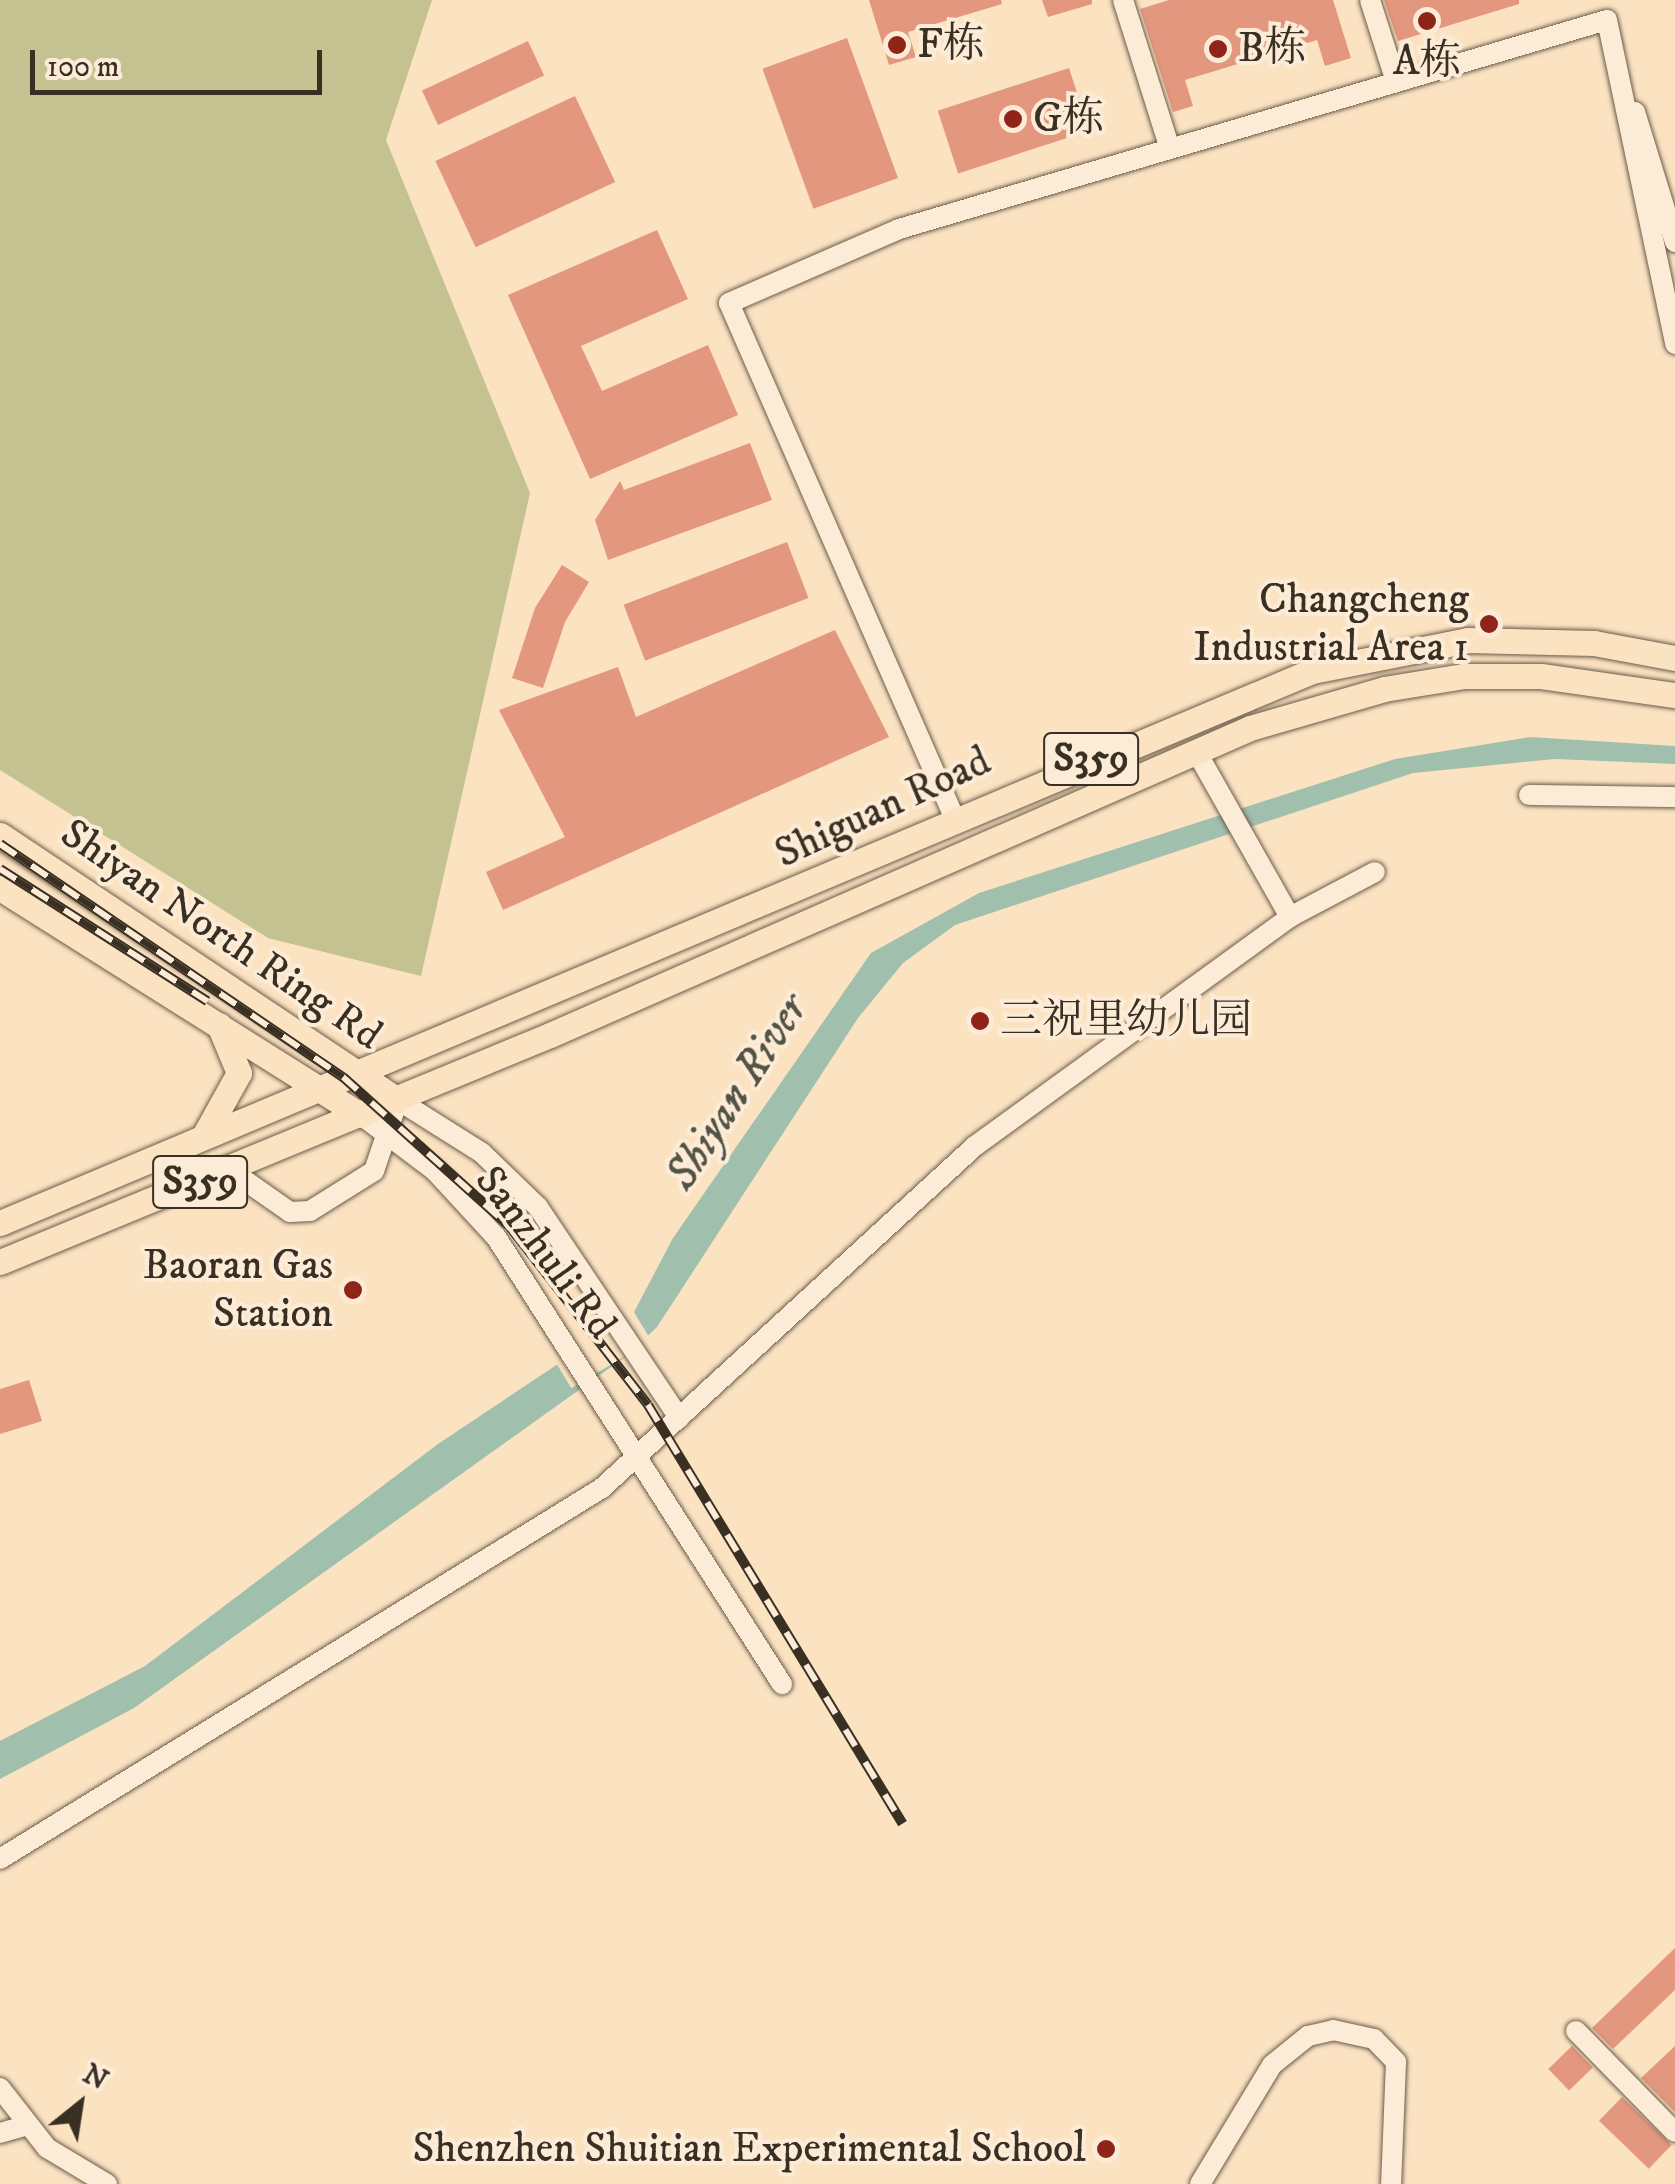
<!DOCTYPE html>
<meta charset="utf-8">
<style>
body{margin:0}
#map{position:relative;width:1675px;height:2184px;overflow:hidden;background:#fbe2c1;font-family:"IM FELL DW Pica","Noto Serif SC",serif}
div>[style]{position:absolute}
.green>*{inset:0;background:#c3c290}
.water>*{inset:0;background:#a0bfad}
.pier>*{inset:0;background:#fbe2c1;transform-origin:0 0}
.building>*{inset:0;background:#e2977e;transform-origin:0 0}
.roads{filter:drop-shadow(0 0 2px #6a5c4a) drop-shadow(0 0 2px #6a5c4a)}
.minor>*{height:20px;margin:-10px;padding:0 10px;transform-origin:10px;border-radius:10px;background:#fcecd7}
.major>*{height:25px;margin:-12.5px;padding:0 12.5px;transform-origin:12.5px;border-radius:12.5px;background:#fbe2c1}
.rail>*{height:10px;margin-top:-5px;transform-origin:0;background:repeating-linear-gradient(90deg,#fcecd7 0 19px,#393023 0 38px);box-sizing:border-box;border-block:2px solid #393023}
.dots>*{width:28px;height:28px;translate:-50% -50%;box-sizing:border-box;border:5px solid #fcecd7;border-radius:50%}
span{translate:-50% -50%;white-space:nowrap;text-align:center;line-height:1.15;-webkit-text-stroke:8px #fcecd7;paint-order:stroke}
.shield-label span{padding:2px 8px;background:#fcecd7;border:2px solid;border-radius:8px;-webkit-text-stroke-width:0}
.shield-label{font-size:40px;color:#393023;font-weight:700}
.poi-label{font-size:42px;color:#393023}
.left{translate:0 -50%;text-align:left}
.right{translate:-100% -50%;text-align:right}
.street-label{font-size:42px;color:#393023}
.water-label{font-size:45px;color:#535446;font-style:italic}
.north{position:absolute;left:30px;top:2054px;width:100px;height:100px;-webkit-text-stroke:8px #fcecd7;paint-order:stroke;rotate:30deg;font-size:28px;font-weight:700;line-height:40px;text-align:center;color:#393023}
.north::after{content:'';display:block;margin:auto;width:35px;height:45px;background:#393023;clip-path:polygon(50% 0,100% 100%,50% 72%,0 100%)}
.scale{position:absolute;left:30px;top:50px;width:292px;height:45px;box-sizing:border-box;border:5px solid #393023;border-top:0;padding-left:12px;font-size:30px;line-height:35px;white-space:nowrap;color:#393023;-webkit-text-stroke:8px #fcecd7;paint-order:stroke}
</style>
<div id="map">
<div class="green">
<div style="clip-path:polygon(0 0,432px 0,386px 140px,530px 493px,421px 976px,268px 938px,0 770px)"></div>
</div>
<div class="water">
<div style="clip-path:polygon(1530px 737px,1675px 746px,1675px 764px,1555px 759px,1413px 773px,955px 925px,903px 963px,858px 1018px,657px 1327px,625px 1357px,134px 1708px,0 1779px,0 1741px,145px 1666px,438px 1444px,633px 1314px,673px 1238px,871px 953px,979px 893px,1395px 759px)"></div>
</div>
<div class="pier">
<div style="left:631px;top:1307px;width:39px;height:93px;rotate:59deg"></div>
</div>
<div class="building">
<div style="clip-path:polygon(869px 0,1001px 0,1002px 4px,908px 32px,916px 57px,889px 65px)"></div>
<div style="clip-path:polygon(1042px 0,1092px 0,1092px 4px,1048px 17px)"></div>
<div style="clip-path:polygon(1169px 0,1333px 0,1351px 58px,1325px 66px,1317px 40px,1185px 80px,1193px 106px,1173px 112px,1140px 9px)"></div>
<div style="clip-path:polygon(1384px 0,1519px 0,1519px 4px,1398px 41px)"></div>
<div style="left:847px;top:38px;width:149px;height:90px;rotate:70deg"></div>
<div style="left:528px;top:41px;width:38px;height:117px;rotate:65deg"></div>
<div style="left:1069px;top:68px;width:66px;height:138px;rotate:72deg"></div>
<div style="left:575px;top:96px;width:95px;height:154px;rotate:65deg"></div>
<div style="clip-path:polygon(657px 230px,688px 299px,581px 346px,602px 391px,708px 345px,738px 415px,590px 479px,508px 295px)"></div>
<div style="clip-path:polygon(750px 443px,772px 500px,608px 560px,595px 520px,620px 481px,624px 490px)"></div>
<div style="left:787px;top:542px;width:60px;height:175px;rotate:69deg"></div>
<div style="clip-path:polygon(562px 565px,589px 582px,565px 622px,543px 688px,512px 678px,535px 608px)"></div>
<div style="clip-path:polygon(835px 630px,889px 737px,503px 910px,486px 872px,565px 837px,499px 710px,618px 667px,636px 717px)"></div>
<div style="clip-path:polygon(29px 1380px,42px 1421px,0 1434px,0 1389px)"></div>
<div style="clip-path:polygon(1675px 1948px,1675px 1990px,1613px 2049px,1592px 2028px)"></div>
<div style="left:1572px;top:2046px;width:30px;height:33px;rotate:46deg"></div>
<div style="clip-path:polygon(1675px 2046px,1675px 2112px,1641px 2078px)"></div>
<div style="left:1622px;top:2097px;width:69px;height:33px;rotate:44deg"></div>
</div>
<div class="roads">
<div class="minor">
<div style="left:1123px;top:0;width:156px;rotate:72.5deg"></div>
<div style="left:1370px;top:0;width:86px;rotate:72.4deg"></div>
<div style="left:1607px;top:20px;width:331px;rotate:78.1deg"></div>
<div style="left:1635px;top:112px;width:136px;rotate:72.9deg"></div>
<div style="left:1196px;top:751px;width:191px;rotate:60.5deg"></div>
<div style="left:1529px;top:795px;width:146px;rotate:0.8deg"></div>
<div style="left:954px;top:817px;width:561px;rotate:-113.64deg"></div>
<div style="left:729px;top:303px;width:185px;rotate:-23.5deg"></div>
<div style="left:899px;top:229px;width:738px;rotate:-16.45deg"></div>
<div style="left:361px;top:1115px;width:93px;rotate:37.1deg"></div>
<div style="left:435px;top:1171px;width:90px;rotate:47.3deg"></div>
<div style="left:496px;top:1237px;width:531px;rotate:57.39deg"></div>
<div style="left:230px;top:1170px;width:73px;rotate:35deg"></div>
<div style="left:290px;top:1212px;width:20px;rotate:-3deg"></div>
<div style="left:310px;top:1211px;width:75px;rotate:-32deg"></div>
<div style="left:374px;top:1171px;width:75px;rotate:-71.3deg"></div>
<div style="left:398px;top:1100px;width:99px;rotate:32.2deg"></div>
<div style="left:482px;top:1153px;width:78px;rotate:44deg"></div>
<div style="left:538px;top:1207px;width:254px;rotate:56.2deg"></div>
<div style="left:0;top:1859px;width:707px;rotate:-31.64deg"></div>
<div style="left:602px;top:1488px;width:506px;rotate:-42.52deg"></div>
<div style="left:975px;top:1146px;width:389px;rotate:-36deg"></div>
<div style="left:1290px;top:917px;width:96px;rotate:-27.9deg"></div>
<div style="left:1576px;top:2031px;width:141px;rotate:45.6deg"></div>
<div style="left:0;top:2088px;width:76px;rotate:51.9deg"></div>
<div style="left:47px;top:2148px;width:70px;rotate:31deg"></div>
<div style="left:0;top:2133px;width:25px;rotate:-16deg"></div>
<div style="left:1200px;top:2184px;width:139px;rotate:-58.8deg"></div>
<div style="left:1272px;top:2065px;width:46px;rotate:-38.9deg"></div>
<div style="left:1308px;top:2036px;width:26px;rotate:-13deg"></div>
<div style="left:1333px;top:2030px;width:42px;rotate:12.4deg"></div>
<div style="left:1374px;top:2039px;width:32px;rotate:46deg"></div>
<div style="left:1396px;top:2062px;width:122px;rotate:92.3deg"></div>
</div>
<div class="major">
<div style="left:0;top:835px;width:478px;rotate:33.7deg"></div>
<div style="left:0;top:888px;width:426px;rotate:32.2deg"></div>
<div style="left:205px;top:1134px;width:70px;rotate:-60.9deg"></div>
<div style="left:239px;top:1073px;width:52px;rotate:-112.6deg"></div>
<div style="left:0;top:1223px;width:1423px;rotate:-22.82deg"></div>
<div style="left:1312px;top:671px;width:159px;rotate:-11.2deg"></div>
<div style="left:1468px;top:640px;width:126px;rotate:1.4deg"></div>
<div style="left:1594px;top:643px;width:82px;rotate:10.5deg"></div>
<div style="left:0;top:1262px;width:595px;rotate:-22.43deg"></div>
<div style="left:550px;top:1035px;width:764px;rotate:-23.68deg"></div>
<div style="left:1250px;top:728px;width:140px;rotate:-16.2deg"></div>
<div style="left:1384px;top:689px;width:80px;rotate:-9.3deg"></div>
<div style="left:1463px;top:676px;width:78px"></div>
<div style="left:1541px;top:676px;width:135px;rotate:8.1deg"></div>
</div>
</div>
<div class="rail">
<div style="left:0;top:844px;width:415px;rotate:34.2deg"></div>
<div style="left:343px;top:1077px;width:224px;rotate:41.9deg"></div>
<div style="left:510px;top:1227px;width:225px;rotate:52.2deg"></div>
<div style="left:648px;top:1405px;width:490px;rotate:58.7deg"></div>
<div style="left:0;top:869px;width:246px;rotate:32.5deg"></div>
</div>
<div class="dots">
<div style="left:1427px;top:21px;background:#8f2418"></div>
<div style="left:897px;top:45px;background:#8f2418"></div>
<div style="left:1218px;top:49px;background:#8f2418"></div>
<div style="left:1013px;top:119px;background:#8f2418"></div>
<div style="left:1489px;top:624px;background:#8f2418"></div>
<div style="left:980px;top:1021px;background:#8f2418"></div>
<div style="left:353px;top:1290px;background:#8f2418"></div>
<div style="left:1106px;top:2149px;background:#8f2418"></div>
</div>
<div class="shield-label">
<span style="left:1091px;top:759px">S359</span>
<span style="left:200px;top:1182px">S359</span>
</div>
<div class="poi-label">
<span class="left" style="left:917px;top:45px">F栋</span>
<span class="left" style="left:1238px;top:49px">B栋</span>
<span style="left:1427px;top:62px">A栋</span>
<span class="left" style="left:1033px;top:119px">G栋</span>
<span class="right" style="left:1469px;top:624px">Changcheng<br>Industrial Area 1</span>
<span class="left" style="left:1000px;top:1021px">三祝里幼儿园</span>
<span class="right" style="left:333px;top:1290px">Baoran Gas<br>Station</span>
<span class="right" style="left:1086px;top:2149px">Shenzhen Shuitian Experimental School</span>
</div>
<div class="street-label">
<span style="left:883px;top:808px;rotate:-25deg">Shiguan Road</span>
<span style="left:221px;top:935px;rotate:34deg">Shiyan North Ring Rd</span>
<span style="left:545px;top:1253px;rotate:53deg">Sanzhuli Rd</span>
</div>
<div class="water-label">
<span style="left:738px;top:1093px;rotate:-57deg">Shiyan River</span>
</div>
<div class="north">N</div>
<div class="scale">100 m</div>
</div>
